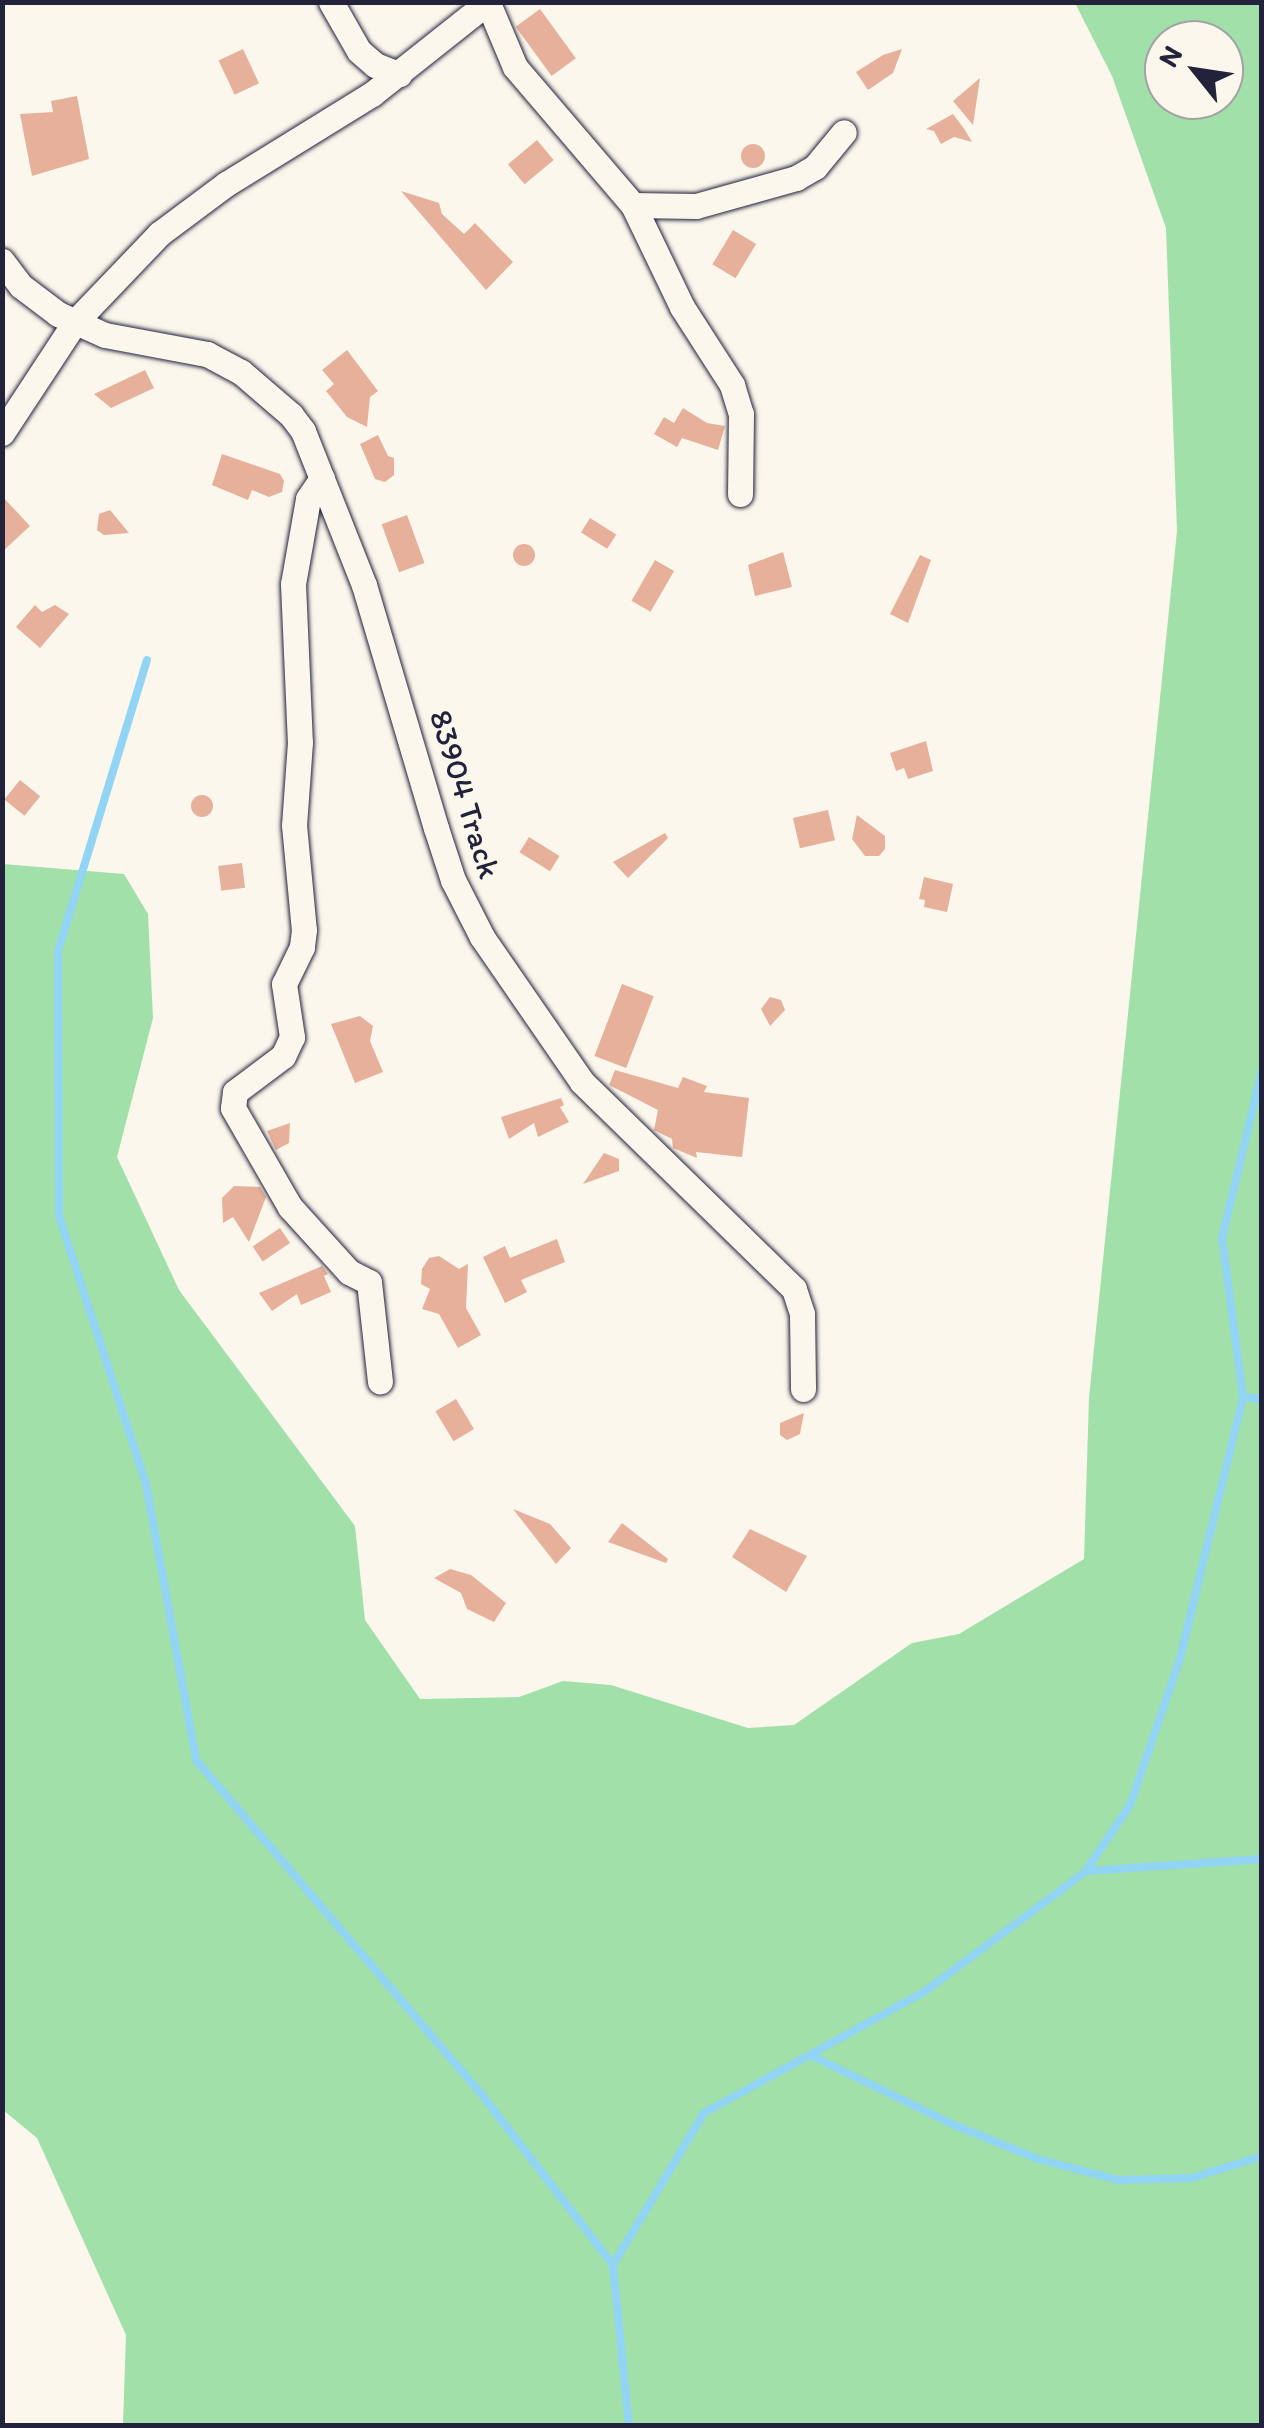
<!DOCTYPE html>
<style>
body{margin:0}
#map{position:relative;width:1264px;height:2428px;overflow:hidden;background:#fbf7ec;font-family:Itim,sans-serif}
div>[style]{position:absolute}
.green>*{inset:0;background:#a1e0a9}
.stream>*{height:8px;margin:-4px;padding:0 4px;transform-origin:4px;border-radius:4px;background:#92d4f3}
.building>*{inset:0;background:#e6b09b;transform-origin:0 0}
.round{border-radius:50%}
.roads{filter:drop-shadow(0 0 2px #22223b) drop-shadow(0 0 2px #22223b)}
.minor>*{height:25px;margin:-12.5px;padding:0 12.5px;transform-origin:12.5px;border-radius:12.5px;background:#fbf7ec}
span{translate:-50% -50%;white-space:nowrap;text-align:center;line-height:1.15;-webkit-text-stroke:8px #fbf7ec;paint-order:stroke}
.street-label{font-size:32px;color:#22223b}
.frame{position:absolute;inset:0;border:5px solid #22223b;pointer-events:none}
.north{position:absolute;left:1144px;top:20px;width:100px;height:100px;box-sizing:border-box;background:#fbf7ec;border:2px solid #a4a2a5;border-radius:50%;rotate:300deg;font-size:28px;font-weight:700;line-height:40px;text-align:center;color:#22223b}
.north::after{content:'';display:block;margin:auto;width:35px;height:45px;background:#22223b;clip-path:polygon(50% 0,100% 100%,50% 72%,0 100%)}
</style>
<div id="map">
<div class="green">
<div style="clip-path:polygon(evenodd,1075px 3px,1261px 3px,1261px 2425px,123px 2425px,126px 2335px,37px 2138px,3px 2110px,3px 864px,124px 874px,148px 914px,153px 1018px,117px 1157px,179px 1290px,355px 1526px,365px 1620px,420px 1699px,519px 1697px,563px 1681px,611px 1685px,748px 1728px,794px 1725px,912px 1643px,959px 1634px,1084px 1559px,1089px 1398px,1177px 531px,1166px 228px,1112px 76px,1075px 3px,1164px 40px,1224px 40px,1224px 100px,1164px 100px,1164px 40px)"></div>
</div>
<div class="stream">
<div style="left:147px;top:660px;width:304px;rotate:107deg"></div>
<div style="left:58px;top:951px;width:265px;rotate:89.8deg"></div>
<div style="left:59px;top:1216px;width:282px;rotate:72deg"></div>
<div style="left:146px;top:1484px;width:280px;rotate:79.7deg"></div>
<div style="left:196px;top:1760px;width:435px;rotate:49.5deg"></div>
<div style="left:479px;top:2091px;width:220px;rotate:52.4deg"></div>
<div style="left:1243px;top:1397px;width:19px;rotate:6deg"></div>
<div style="left:1086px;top:1871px;width:176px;rotate:-3.9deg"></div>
<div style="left:810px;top:2055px;width:160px;rotate:25.9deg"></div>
<div style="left:954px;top:2125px;width:91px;rotate:22deg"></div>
<div style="left:1038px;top:2159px;width:83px;rotate:14.7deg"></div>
<div style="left:1118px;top:2180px;width:74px;rotate:-1.5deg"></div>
<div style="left:1192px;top:2178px;width:73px;rotate:-17.4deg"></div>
<div style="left:629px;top:2426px;width:162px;rotate:-95.7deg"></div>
<div style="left:613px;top:2265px;width:177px;rotate:-59.1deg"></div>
<div style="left:704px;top:2113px;width:251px;rotate:-28.8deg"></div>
<div style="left:924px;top:1992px;width:201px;rotate:-36.7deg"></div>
<div style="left:1085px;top:1872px;width:81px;rotate:-56.1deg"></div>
<div style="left:1130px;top:1805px;width:151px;rotate:-71.1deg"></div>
<div style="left:1179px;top:1662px;width:273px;rotate:-76.4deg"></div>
<div style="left:1243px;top:1397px;width:160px;rotate:-97.5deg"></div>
<div style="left:1222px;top:1238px;width:173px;rotate:-76.6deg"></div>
</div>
<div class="building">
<div style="left:540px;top:9px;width:61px;height:30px;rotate:54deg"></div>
<div style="left:243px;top:49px;width:38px;height:27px;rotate:65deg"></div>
<div style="clip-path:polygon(902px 49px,893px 73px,868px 90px,856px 72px,883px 55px)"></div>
<div style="clip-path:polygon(980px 78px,973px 125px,953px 101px)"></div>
<div style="clip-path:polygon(77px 96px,89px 159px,32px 176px,20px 114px,53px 112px,51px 101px)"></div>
<div style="clip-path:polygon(953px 114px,965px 130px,972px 142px,954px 137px,941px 144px,934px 131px,926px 129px)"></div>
<div style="left:537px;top:140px;width:26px;height:38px;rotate:50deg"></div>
<div class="round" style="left:741px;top:144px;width:24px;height:24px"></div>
<div style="clip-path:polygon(401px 191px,439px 203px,442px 214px,464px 234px,475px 223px,513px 262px,486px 290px)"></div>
<div style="left:733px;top:230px;width:27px;height:40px;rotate:31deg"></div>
<div style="clip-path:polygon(347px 350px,378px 391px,370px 397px,367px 427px,347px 417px,326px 391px,334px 384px,322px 370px)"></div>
<div style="clip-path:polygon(145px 370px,154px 388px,111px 408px,94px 394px)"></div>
<div style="clip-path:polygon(683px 408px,707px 423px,725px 426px,718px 450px,682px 438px,677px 447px,654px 434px,664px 417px,674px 423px)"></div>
<div style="clip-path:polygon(378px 435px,388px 456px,394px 458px,394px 475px,385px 482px,375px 479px,360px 444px)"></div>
<div style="clip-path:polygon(222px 454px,280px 474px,284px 481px,282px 492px,269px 497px,252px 490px,248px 500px,212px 485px)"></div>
<div style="clip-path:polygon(2px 496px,30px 526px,2px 552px)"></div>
<div style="clip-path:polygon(110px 510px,129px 533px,104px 535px,97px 530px,99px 514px)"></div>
<div style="left:407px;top:515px;width:51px;height:27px;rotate:70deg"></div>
<div style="left:590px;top:518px;width:31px;height:17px;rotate:32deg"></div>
<div class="round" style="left:513px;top:544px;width:22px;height:22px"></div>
<div style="clip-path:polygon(783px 552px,792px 587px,755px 596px,748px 565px)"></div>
<div style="clip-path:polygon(920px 555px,931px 560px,908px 623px,890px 614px)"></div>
<div style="left:655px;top:560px;width:22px;height:47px;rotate:30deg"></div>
<div style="clip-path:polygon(35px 605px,42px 612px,55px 605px,69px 614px,40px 648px,16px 627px)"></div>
<div style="clip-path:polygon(926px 741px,933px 771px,908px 779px,904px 768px,896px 771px,890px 753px)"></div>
<div style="left:20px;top:780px;width:26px;height:25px;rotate:39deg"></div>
<div class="round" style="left:191px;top:795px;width:22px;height:22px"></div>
<div style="left:828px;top:810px;width:31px;height:36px;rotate:77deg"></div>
<div style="clip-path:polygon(857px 815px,885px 836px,885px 849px,879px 856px,865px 856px,852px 839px)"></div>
<div style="clip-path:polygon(665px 833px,668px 838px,628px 878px,613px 862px)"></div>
<div style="left:529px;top:837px;width:36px;height:18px;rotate:32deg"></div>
<div style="left:242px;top:863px;width:25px;height:24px;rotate:83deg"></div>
<div style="clip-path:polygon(924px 877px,953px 884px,947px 912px,924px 907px,925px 900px,919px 899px)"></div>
<div style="left:622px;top:984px;width:34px;height:77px;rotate:21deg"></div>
<div style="clip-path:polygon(770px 997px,781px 1000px,785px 1010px,770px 1026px,761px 1009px)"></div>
<div style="clip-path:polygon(360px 1016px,373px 1026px,370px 1041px,383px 1072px,355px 1083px,331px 1024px)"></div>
<div style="clip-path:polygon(615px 1070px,678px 1088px,683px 1077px,707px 1086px,704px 1092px,749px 1098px,742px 1157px,696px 1152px,697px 1158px,673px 1148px,672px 1139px,654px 1130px,658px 1110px,609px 1085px)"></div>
<div style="clip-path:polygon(561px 1098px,564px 1105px,560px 1107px,569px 1122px,538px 1137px,534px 1123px,509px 1139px,501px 1117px)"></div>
<div style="clip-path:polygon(290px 1123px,289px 1143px,276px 1150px,267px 1131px)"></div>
<div style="clip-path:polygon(604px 1153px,619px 1159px,619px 1171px,583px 1184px)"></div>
<div style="clip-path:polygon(234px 1186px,260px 1187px,266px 1197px,249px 1242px,233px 1217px,223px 1223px,222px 1198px)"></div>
<div style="left:280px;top:1228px;width:18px;height:33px;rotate:56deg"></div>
<div style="clip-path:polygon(557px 1239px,565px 1262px,521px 1280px,527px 1292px,505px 1303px,483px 1257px,505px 1246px,510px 1258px)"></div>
<div style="clip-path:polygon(439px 1256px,459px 1269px,468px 1264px,466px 1308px,481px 1335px,458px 1348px,439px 1314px,422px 1309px,430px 1289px,421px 1284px,422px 1269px,429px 1258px)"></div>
<div style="clip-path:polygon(322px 1266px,328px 1274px,324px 1276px,331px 1292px,301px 1305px,297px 1294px,272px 1311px,259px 1293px)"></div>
<div style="left:456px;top:1399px;width:35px;height:24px;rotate:59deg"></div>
<div style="clip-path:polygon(804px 1413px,800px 1434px,787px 1440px,780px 1435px,780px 1423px)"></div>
<div style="clip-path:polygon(513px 1509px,550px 1524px,571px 1548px,556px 1564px)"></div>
<div style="clip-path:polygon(622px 1523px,668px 1559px,666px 1563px,608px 1542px)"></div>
<div style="clip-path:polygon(750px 1529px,807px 1556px,786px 1592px,732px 1557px)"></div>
<div style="clip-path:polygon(450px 1569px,471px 1575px,506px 1603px,494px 1622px,467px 1609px,461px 1593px,434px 1578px)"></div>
</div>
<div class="roads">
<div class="minor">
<div style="left:331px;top:2px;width:56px;rotate:60.3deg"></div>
<div style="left:359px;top:51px;width:21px;rotate:41deg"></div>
<div style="left:375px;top:65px;width:26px;rotate:21deg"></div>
<div style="left:488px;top:3px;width:69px;rotate:67.1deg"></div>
<div style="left:515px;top:67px;width:182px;rotate:49.5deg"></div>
<div style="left:633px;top:205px;width:113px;rotate:64.3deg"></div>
<div style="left:682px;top:307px;width:93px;rotate:57.3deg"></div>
<div style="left:732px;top:385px;width:30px;rotate:73deg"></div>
<div style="left:741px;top:414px;width:80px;rotate:90.7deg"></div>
<div style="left:633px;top:205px;width:63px;rotate:0.9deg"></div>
<div style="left:696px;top:206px;width:104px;rotate:-15.6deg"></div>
<div style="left:796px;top:178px;width:22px;rotate:-30deg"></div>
<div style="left:815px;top:167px;width:45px;rotate:-50.4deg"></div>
<div style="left:2px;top:261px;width:31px;rotate:53deg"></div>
<div style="left:21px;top:286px;width:46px;rotate:37.1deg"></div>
<div style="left:58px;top:314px;width:51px;rotate:24.1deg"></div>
<div style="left:105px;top:335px;width:104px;rotate:10.6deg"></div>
<div style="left:207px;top:354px;width:38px;rotate:28deg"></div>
<div style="left:241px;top:372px;width:66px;rotate:40.7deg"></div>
<div style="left:291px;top:415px;width:20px;rotate:53deg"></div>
<div style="left:303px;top:431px;width:166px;rotate:68.4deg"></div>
<div style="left:364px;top:585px;width:253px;rotate:73.5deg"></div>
<div style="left:436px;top:828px;width:55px;rotate:71.9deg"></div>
<div style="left:453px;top:880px;width:64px;rotate:63deg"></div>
<div style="left:482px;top:937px;width:176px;rotate:55.4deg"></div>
<div style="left:582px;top:1082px;width:296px;rotate:44.3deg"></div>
<div style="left:794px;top:1289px;width:26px;rotate:72deg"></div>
<div style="left:802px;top:1314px;width:75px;rotate:89.2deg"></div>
<div style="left:2px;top:433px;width:133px;rotate:-56.7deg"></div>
<div style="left:75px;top:322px;width:122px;rotate:-46.3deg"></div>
<div style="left:159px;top:234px;width:84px;rotate:-36.7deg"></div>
<div style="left:226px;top:184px;width:172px;rotate:-31.7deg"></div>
<div style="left:372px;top:94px;width:148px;rotate:-38.4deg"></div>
<div style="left:322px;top:478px;width:25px;rotate:124deg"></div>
<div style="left:308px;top:499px;width:86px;rotate:100deg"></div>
<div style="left:293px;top:584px;width:158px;rotate:87.5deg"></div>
<div style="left:300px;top:742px;width:83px;rotate:94.1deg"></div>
<div style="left:294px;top:825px;width:105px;rotate:84.6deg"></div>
<div style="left:304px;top:930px;width:17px;rotate:97deg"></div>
<div style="left:302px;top:947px;width:41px;rotate:115.9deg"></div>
<div style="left:284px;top:984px;width:54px;rotate:81.4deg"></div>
<div style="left:292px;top:1037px;width:21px;rotate:115deg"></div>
<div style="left:283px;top:1056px;width:60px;rotate:143.1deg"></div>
<div style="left:235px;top:1092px;width:16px;rotate:97deg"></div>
<div style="left:233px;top:1108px;width:114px;rotate:60.1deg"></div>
<div style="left:290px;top:1207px;width:88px;rotate:47.8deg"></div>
<div style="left:349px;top:1272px;width:22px;rotate:27deg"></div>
<div style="left:369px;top:1282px;width:100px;rotate:83.7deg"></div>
</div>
</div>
<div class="street-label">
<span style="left:465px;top:794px;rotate:73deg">83904 Track</span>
</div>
<div class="frame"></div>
<div class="north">N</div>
</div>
